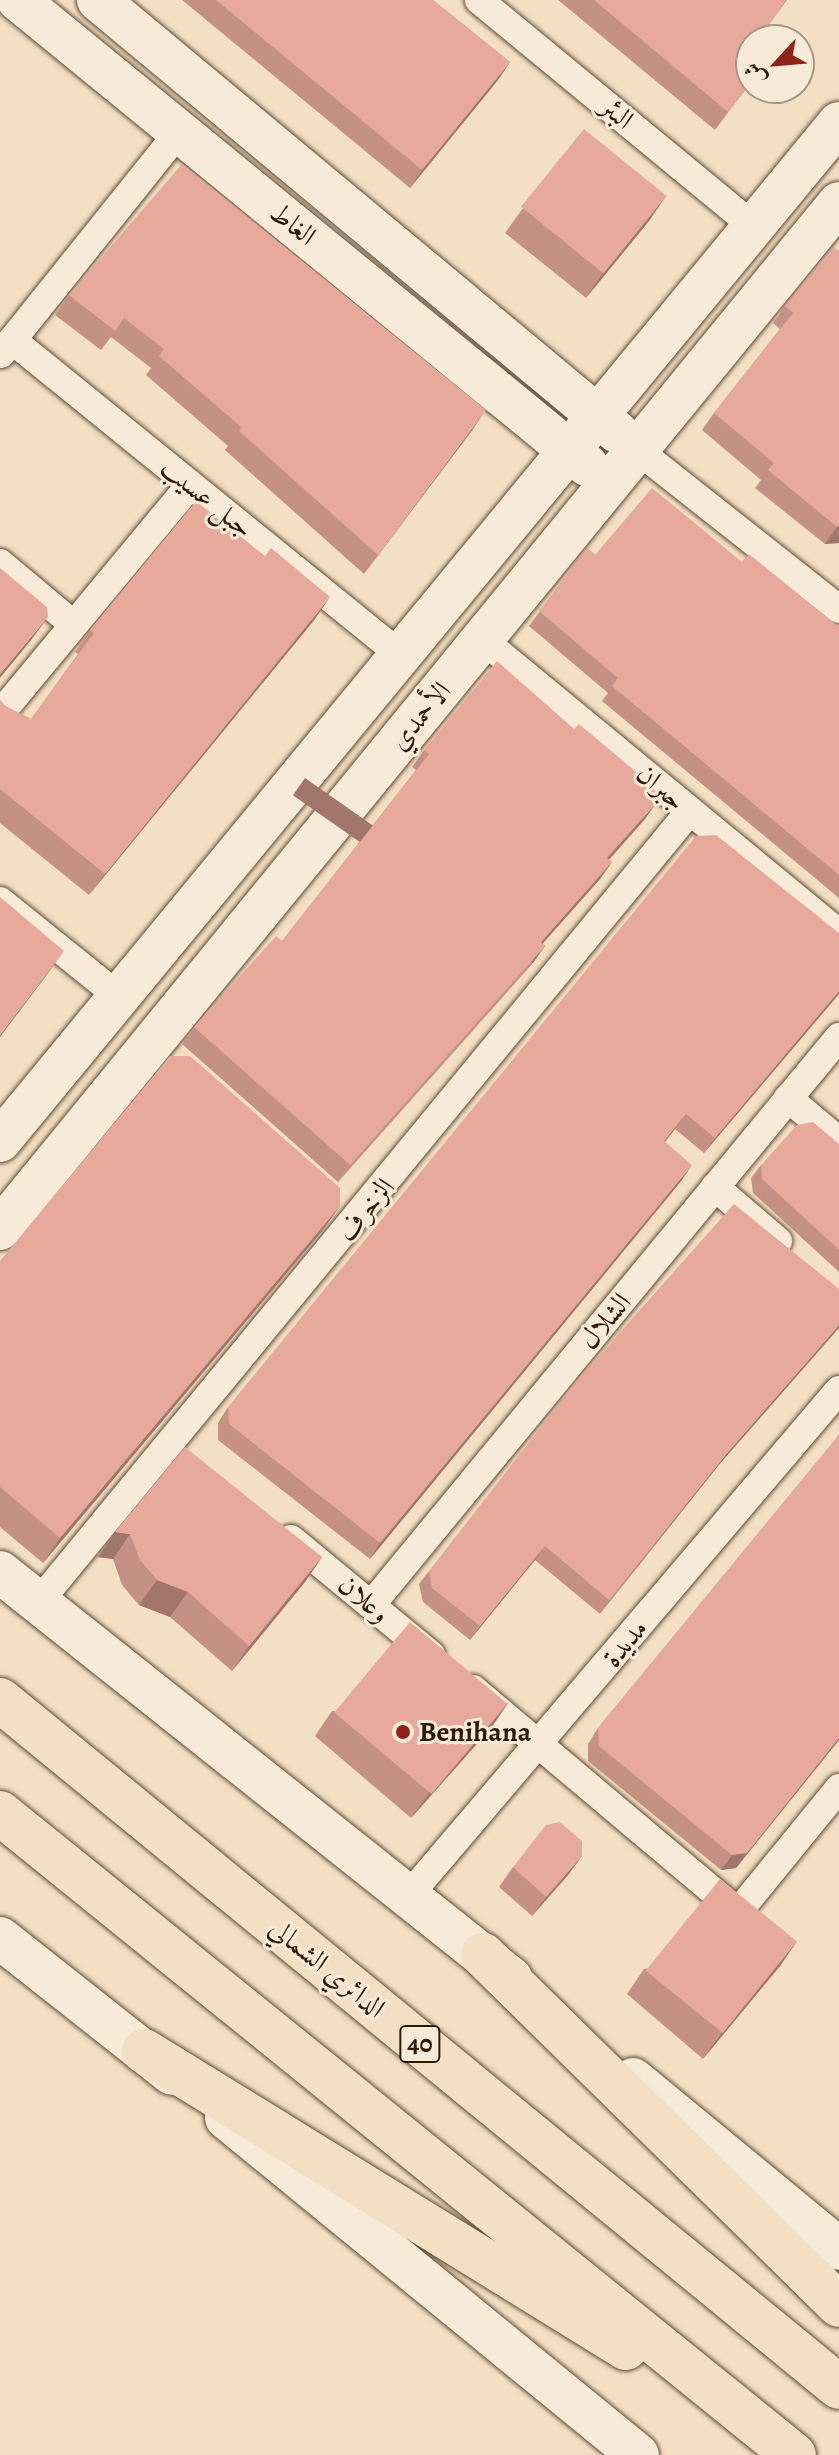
<!DOCTYPE html>
<meta charset="utf-8">
<style>
body{margin:0}
#map{position:relative;width:839px;height:2455px;overflow:hidden;background:#f3dfc3;font-family:Alegreya,Amiri,serif}
div>[style]{position:absolute}
.roads{filter:drop-shadow(0 0 2px #5f4a35) drop-shadow(0 0 2px #5f4a35)}
.street>*{height:28px;margin:-14px;padding:0 14px;transform-origin:14px;border-radius:14px;background:#f7ead8}
.secondary>*{height:42px;margin:-21px;padding:0 21px;transform-origin:21px;border-radius:21px;background:#f7ead8}
.highway>*{height:44px;margin:-22px;padding:0 22px;transform-origin:22px;border-radius:22px;background:#f3dfc3}
.wall>*{inset:0;background:#c69185}
.shaded-wall>*{inset:0;background:#a1766c;transform-origin:0 0}
.building>*{inset:0;background:#e6a99b;transform-origin:0 0}
.dots>*{width:22px;height:22px;translate:-50% -50%;box-sizing:border-box;border:4px solid #f7ead8;border-radius:50%}
span{translate:-50% -50%;white-space:nowrap;text-align:center;line-height:1.15;-webkit-text-stroke:6px #f7ead8;paint-order:stroke}
.shield-label span{padding:2px 6px;background:#f7ead8;border:2px solid;border-radius:6px;-webkit-text-stroke-width:0}
.shield-label{font-size:26px;color:#2e1806;font-weight:700}
.street-label{font-size:28px;color:#2e1806}
.poi-label{font-size:28px;color:#2e1806;font-weight:700}
.left{translate:0 -50%;text-align:left}
.north{position:absolute;left:735px;top:24px;width:80px;height:80px;box-sizing:border-box;background:#f7ead8;border:2px solid #a79684;border-radius:50%;rotate:244deg;font-size:22px;font-weight:700;line-height:32px;text-align:center;color:#2e1806}
.north::after{content:'';display:block;margin:auto;width:28px;height:36px;background:#8f2418;clip-path:polygon(50% 0,100% 100%,50% 72%,0 100%)}
</style>
<div id="map">
<div class="roads">
<div class="street">
<div style="left:479px;top:0;width:357px;rotate:39.5deg"></div>
<div style="left:12px;top:340px;width:502px;rotate:39.02deg"></div>
<div style="left:1px;top:354px;width:285px;rotate:-51.3deg"></div>
<div style="left:640px;top:452px;width:253px;rotate:38.3deg"></div>
<div style="left:0;top:563px;width:95px;rotate:39.9deg"></div>
<div style="left:483px;top:640px;width:461px;rotate:39.5deg"></div>
<div style="left:0;top:714px;width:298px;rotate:-50.3deg"></div>
<div style="left:0;top:901px;width:151px;rotate:38.8deg"></div>
<div style="left:788px;top:1098px;width:67px;rotate:40.1deg"></div>
<div style="left:715px;top:1187px;width:83px;rotate:40.6deg"></div>
<div style="left:291px;top:1539px;width:182px;rotate:39.6deg"></div>
<div style="left:37px;top:1604px;width:1027px;rotate:-50.53deg"></div>
<div style="left:371px;top:1605px;width:736px;rotate:-50.51deg"></div>
<div style="left:473px;top:1689px;width:346px;rotate:40.1deg"></div>
<div style="left:738px;top:1912px;width:160px;rotate:-50.8deg"></div>
<div style="left:410px;top:1894px;width:662px;rotate:-49.6deg"></div>
</div>
<div class="secondary">
<div style="left:18px;top:0;width:735px;rotate:39.26deg"></div>
<div style="left:98px;top:0;width:675px;rotate:39.77deg"></div>
<div style="left:0;top:1141px;width:1319px;rotate:-50.51deg"></div>
<div style="left:0;top:1229px;width:1325px;rotate:-50.73deg"></div>
<div style="left:0;top:1572px;width:653px;rotate:38.47deg"></div>
<div style="left:0;top:1938px;width:219px;rotate:38.3deg"></div>
<div style="left:633px;top:2079px;width:267px;rotate:39.5deg"></div>
<div style="left:226px;top:2118px;width:532px;rotate:39.28deg"></div>
</div>
<div class="highway">
<div style="left:0;top:1700px;width:1084px;rotate:39.31deg"></div>
<div style="left:0;top:1813px;width:1021px;rotate:38.96deg"></div>
<div style="left:483px;top:1955px;width:499px;rotate:44.5deg"></div>
<div style="left:144px;top:2051px;width:566px;rotate:31.64deg"></div>
</div>
</div>
<div class="wall">
<div style="clip-path:polygon(182px 0,433px 0,510px 62px,498px 80px,410px 188px)"></div>
<div style="clip-path:polygon(558px 0,787px 0,758px 39px,751px 82px,715px 130px)"></div>
<div style="clip-path:polygon(666px 196px,649px 221px,586px 298px,505px 233px,523px 208px)"></div>
<div style="clip-path:polygon(834px 247px,839px 543px,825px 544px,755px 488px,761px 480px,702px 430px,714px 413px,780px 329px,773px 323px,785px 306px)"></div>
<div style="clip-path:polygon(69px 295px,473px 429px,364px 574px,225px 450px,228px 446px,146px 375px,151px 368px,111px 337px,101px 350px,55px 315px)"></div>
<div style="clip-path:polygon(587px 548px,595px 555px,742px 562px,839px 627px,839px 898px,602px 701px,608px 693px,529px 626px)"></div>
<div style="clip-path:polygon(315px 619px,89px 895px,0 823px,0 700px,5px 706px,31px 719px,78px 654px,75px 652px,90px 630px)"></div>
<div style="clip-path:polygon(424px 750px,645px 819px,609px 860px,612px 862px,600px 879px,543px 943px,533px 963px,338px 1182px,182px 1044px,194px 1027px,282px 941px,416px 770px,412px 767px)"></div>
<div style="clip-path:polygon(839px 994px,704px 1153px,675px 1129px,665px 1142px,682px 1180px,370px 1559px,218px 1440px,218px 1423px,228px 1407px)"></div>
<div style="clip-path:polygon(839px 1144px,839px 1272px,753px 1193px,751px 1178px,761px 1165px)"></div>
<div style="clip-path:polygon(340px 1206px,322px 1231px,43px 1563px,0 1527px,0 1261px)"></div>
<div style="clip-path:polygon(839px 1435px,839px 1740px,736px 1868px,721px 1870px,588px 1761px,588px 1744px,598px 1728px)"></div>
<div style="clip-path:polygon(718px 1466px,600px 1614px,535px 1560px,470px 1640px,423px 1602px,419px 1584px,429px 1571px)"></div>
<div style="clip-path:polygon(115px 1532px,322px 1557px,305px 1582px,232px 1671px,170px 1617px,139px 1605px,122px 1585px,113px 1559px,98px 1557px)"></div>
<div style="clip-path:polygon(508px 1703px,491px 1728px,411px 1818px,315px 1736px,332px 1711px)"></div>
<div style="clip-path:polygon(582px 1856px,568px 1875px,532px 1916px,499px 1887px,513px 1867px)"></div>
<div style="clip-path:polygon(797px 1941px,780px 1966px,703px 2059px,627px 1994px,644px 1969px)"></div>
</div>
<div class="shaded-wall">
<div style="clip-path:polygon(510px 62px,498px 80px,410px 188px,422px 170px)"></div>
<div style="clip-path:polygon(666px 196px,649px 221px,586px 298px,603px 273px)"></div>
<div style="clip-path:polygon(486px 410px,473px 429px,364px 574px,378px 555px)"></div>
<div style="clip-path:polygon(839px 526px,839px 543px,825px 544px,837px 527px)"></div>
<div style="clip-path:polygon(330px 597px,315px 619px,89px 895px,105px 874px)"></div>
<div style="clip-path:polygon(48px 617px,32px 639px,0 678px,0 674px)"></div>
<div style="clip-path:polygon(657px 802px,645px 819px,595px 875px,607px 858px)"></div>
<div style="clip-path:polygon(612px 862px,600px 879px,529px 959px,541px 942px)"></div>
<div style="left:545px;top:946px;width:21px;height:293px;rotate:125deg"></div>
<div style="clip-path:polygon(64px 951px,46px 976px,0 1037px,0 1035px)"></div>
<div style="clip-path:polygon(839px 991px,839px 994px,704px 1153px,715px 1138px)"></div>
<div style="clip-path:polygon(686px 1114px,675px 1129px,653px 1156px,664px 1141px)"></div>
<div style="clip-path:polygon(692px 1165px,682px 1180px,370px 1559px,380px 1543px)"></div>
<div style="clip-path:polygon(340px 1206px,322px 1231px,43px 1563px,60px 1538px)"></div>
<div style="clip-path:polygon(839px 1325px,839px 1328px,718px 1466px,600px 1614px,727px 1453px)"></div>
<div style="clip-path:polygon(115px 1532px,130px 1534px,113px 1559px,98px 1557px)"></div>
<div style="clip-path:polygon(545px 1546px,535px 1560px,470px 1640px,480px 1626px)"></div>
<div style="clip-path:polygon(322px 1557px,305px 1582px,232px 1671px,249px 1646px)"></div>
<div style="clip-path:polygon(157px 1580px,188px 1592px,170px 1617px,139px 1605px)"></div>
<div style="clip-path:polygon(508px 1703px,491px 1728px,411px 1818px,429px 1793px)"></div>
<div style="clip-path:polygon(839px 1738px,839px 1740px,736px 1868px,721px 1870px,732px 1855px)"></div>
<div style="clip-path:polygon(582px 1856px,568px 1875px,532px 1916px,546px 1897px)"></div>
<div style="clip-path:polygon(797px 1941px,780px 1966px,703px 2059px,721px 2034px)"></div>
</div>
<div class="building">
<div style="clip-path:polygon(216px 0,433px 0,510px 62px,422px 170px)"></div>
<div style="clip-path:polygon(594px 0,786px 0,758px 39px,759px 40px,751px 40px,751px 81px,728px 112px)"></div>
<div style="left:584px;top:129px;width:106px;height:100px;rotate:39deg"></div>
<div style="clip-path:polygon(182px 164px,486px 410px,378px 555px,239px 431px,241px 427px,159px 356px,164px 349px,124px 318px,115px 331px,69px 295px)"></div>
<div style="clip-path:polygon(834px 247px,839px 251px,839px 526px,837px 527px,768px 470px,774px 463px,714px 413px,793px 313px,785px 306px)"></div>
<div style="clip-path:polygon(652px 488px,742px 562px,749px 554px,839px 627px,839px 875px,612px 686px,618px 678px,539px 611px,587px 548px,595px 555px)"></div>
<div style="clip-path:polygon(196px 501px,265px 556px,271px 548px,330px 597px,105px 874px,0 789px,0 700px,5px 706px,31px 719px,94px 633px,90px 630px)"></div>
<div style="clip-path:polygon(0 568px,47px 607px,48px 617px,0 674px)"></div>
<div style="clip-path:polygon(497px 661px,574px 729px,579px 724px,654px 787px,657px 802px,607px 858px,612px 862px,541px 942px,545px 946px,350px 1165px,194px 1027px,276px 936px,282px 941px,429px 754px,424px 750px)"></div>
<div style="clip-path:polygon(716px 835px,839px 933px,839px 991px,715px 1138px,686px 1114px,664px 1141px,692px 1165px,380px 1543px,229px 1424px,228px 1407px,696px 836px)"></div>
<div style="clip-path:polygon(0 897px,64px 951px,0 1035px)"></div>
<div style="clip-path:polygon(170px 1056px,190px 1056px,340px 1188px,340px 1206px,60px 1538px,0 1487px,0 1261px)"></div>
<div style="clip-path:polygon(813px 1122px,839px 1144px,839px 1250px,762px 1179px,761px 1165px,797px 1125px)"></div>
<div style="clip-path:polygon(734px 1204px,839px 1289px,839px 1325px,727px 1453px,609px 1600px,545px 1546px,480px 1626px,432px 1588px,429px 1571px,575px 1383px)"></div>
<div style="clip-path:polygon(839px 1435px,839px 1738px,747px 1853px,732px 1855px,599px 1746px,598px 1728px)"></div>
<div style="clip-path:polygon(185px 1447px,322px 1557px,249px 1646px,188px 1592px,157px 1580px,140px 1560px,130px 1534px,115px 1532px)"></div>
<div style="left:410px;top:1622px;width:127px;height:118px;rotate:40deg"></div>
<div style="clip-path:polygon(560px 1822px,582px 1841px,582px 1856px,546px 1897px,513px 1867px,546px 1825px)"></div>
<div style="left:720px;top:1879px;width:99px;height:118px;rotate:39deg"></div>
</div>
<div class="dots">
<div style="left:403px;top:1732px;background:#8f2418"></div>
</div>
<div class="shield-label">
<span style="left:420px;top:2044px">40</span>
</div>
<div class="street-label">
<span style="left:617px;top:113px;rotate:40deg">البئر</span>
<span style="left:293px;top:224px;rotate:39deg">الغاط</span>
<span style="left:207px;top:498px;rotate:39deg">جبل عسيب</span>
<span style="left:420px;top:716px;rotate:-50deg">الأحمدي</span>
<span style="left:661px;top:787px;rotate:40deg">جبران</span>
<span style="left:366px;top:1210px;rotate:-51deg">الزخرف</span>
<span style="left:605px;top:1321px;rotate:-50deg">الشلال</span>
<span style="left:364px;top:1599px;rotate:40deg">وعلان</span>
<span style="left:625px;top:1643px;rotate:-50deg">مديدة</span>
<span style="left:327px;top:1968px;rotate:39deg">الدائري الشمالي</span>
</div>
<div class="poi-label">
<span class="left" style="left:419px;top:1732px">Benihana</span>
</div>
<div class="north">ش</div>
</div>
